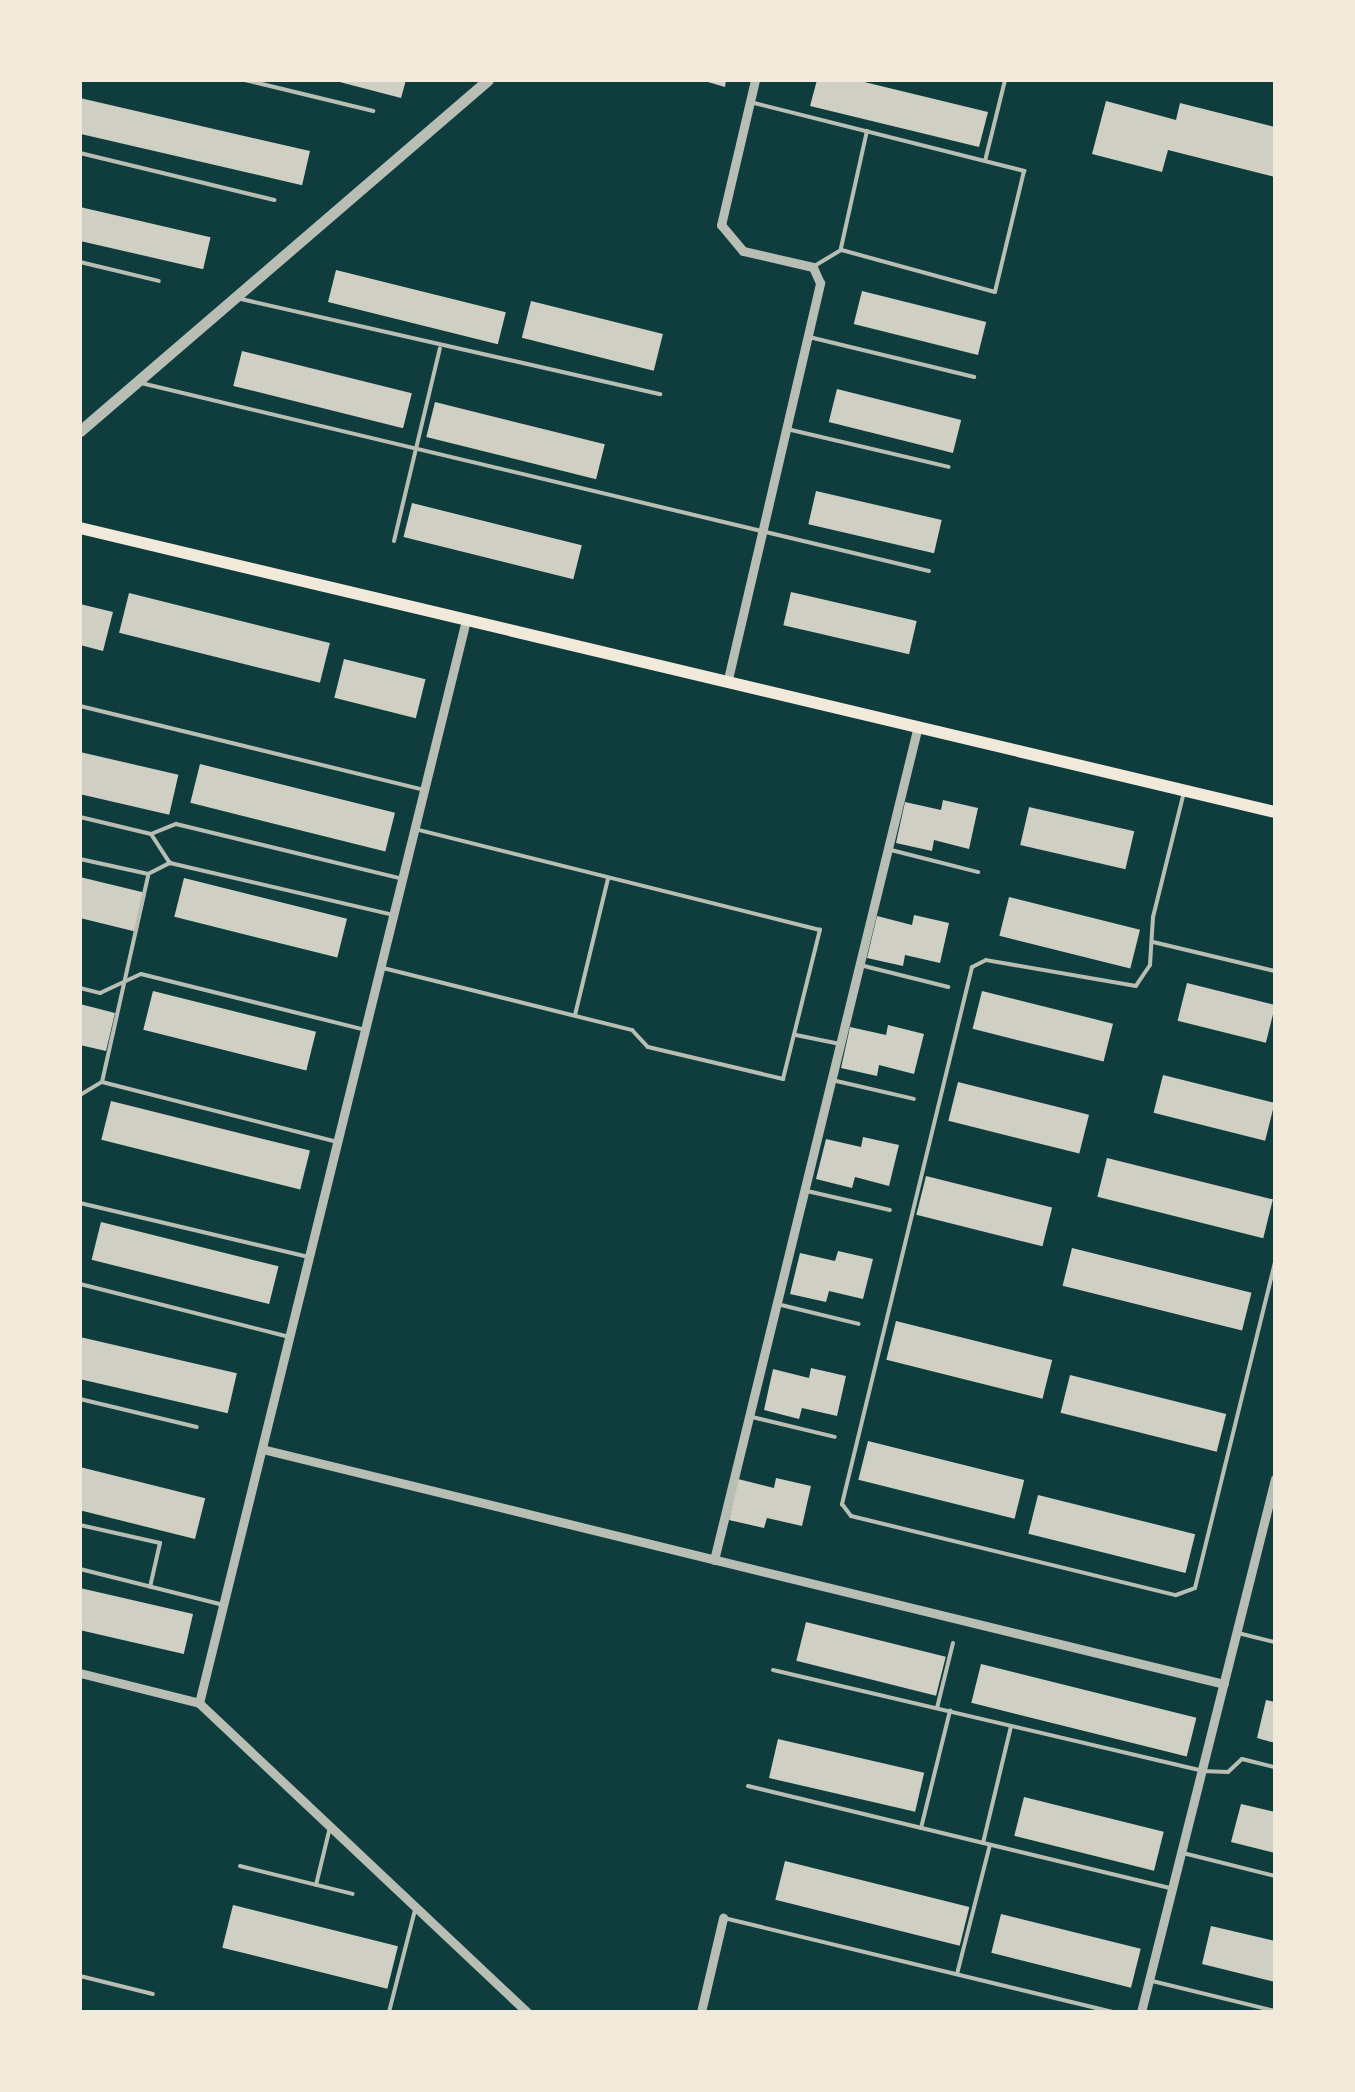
<!DOCTYPE html>
<style>
body{margin:0}
#map{position:relative;width:1355px;height:2092px;overflow:hidden;background:#0f3d3e;font-family:Mulish,sans-serif}
div>[style]{position:absolute}
.building>*{inset:0;background:#cfcfc3;transform-origin:0 0}
.service>*{height:4px;margin:-2px;padding:0 2px;transform-origin:2px;border-radius:2px;background:#b8beb3}
.minor>*{height:9px;margin:-4.5px;padding:0 4.5px;transform-origin:4.5px;border-radius:4.5px;background:#b8beb3}
.tertiary>*{height:11px;margin:-5.5px;padding:0 5.5px;transform-origin:5.5px;border-radius:5.5px;background:#b8beb3}
.secondary>*{height:12px;margin:-6px;padding:0 6px;transform-origin:6px;border-radius:6px;background:#f1e9da}
span{translate:-50% -50%;white-space:nowrap;text-align:center;line-height:1.15;-webkit-text-stroke:8px #f1e9da;paint-order:stroke}
.frame{position:absolute;inset:0;border:82px solid #f1e9da;pointer-events:none}
</style>
<div id="map">
<div class="building">
<div style="clip-path:polygon(332px 80px,406px 80px,401px 98px)"></div>
<div style="clip-path:polygon(701px 80px,726px 80px,725px 87px)"></div>
<div style="clip-path:polygon(817px 80px,856px 80px,988px 112px,979px 147px,810px 106px)"></div>
<div style="left:80px;top:98px;width:236px;height:35px;rotate:13deg"></div>
<div style="clip-path:polygon(1106px 101px,1176px 120px,1180px 103px,1275px 127px,1275px 177px,1168px 150px,1162px 172px,1092px 154px)"></div>
<div style="left:80px;top:207px;width:134px;height:33px;rotate:13deg"></div>
<div style="left:336px;top:270px;width:175px;height:33px;rotate:14deg"></div>
<div style="left:862px;top:291px;width:128px;height:34px;rotate:14deg"></div>
<div style="left:531px;top:301px;width:136px;height:38px;rotate:14deg"></div>
<div style="left:242px;top:351px;width:175px;height:36px;rotate:14deg"></div>
<div style="left:837px;top:389px;width:128px;height:34px;rotate:14deg"></div>
<div style="left:435px;top:402px;width:175px;height:36px;rotate:14deg"></div>
<div style="left:816px;top:491px;width:129px;height:34px;rotate:13deg"></div>
<div style="left:412px;top:503px;width:175px;height:35px;rotate:14deg"></div>
<div style="left:791px;top:592px;width:129px;height:34px;rotate:13deg"></div>
<div style="left:129px;top:593px;width:207px;height:41px;rotate:14deg"></div>
<div style="clip-path:polygon(80px 604px,113px 612px,103px 651px,80px 645px)"></div>
<div style="left:344px;top:659px;width:84px;height:40px;rotate:14deg"></div>
<div style="left:80px;top:752px;width:101px;height:41px;rotate:13deg"></div>
<div style="left:200px;top:764px;width:201px;height:40px;rotate:14deg"></div>
<div style="clip-path:polygon(943px 800px,978px 808px,969px 849px,934px 840px,932px 851px,896px 843px,905px 802px,941px 810px)"></div>
<div style="left:1029px;top:807px;width:108px;height:39px;rotate:13deg"></div>
<div style="clip-path:polygon(80px 877px,146px 893px,137px 932px,80px 918px)"></div>
<div style="left:184px;top:878px;width:168px;height:40px;rotate:14deg"></div>
<div style="left:1009px;top:897px;width:135px;height:40px;rotate:14deg"></div>
<div style="clip-path:polygon(914px 915px,949px 923px,940px 963px,905px 955px,903px 966px,867px 958px,877px 916px,912px 925px)"></div>
<div style="left:1187px;top:983px;width:91px;height:39px;rotate:14deg"></div>
<div style="left:153px;top:991px;width:168px;height:40px;rotate:14deg"></div>
<div style="left:982px;top:991px;width:135px;height:39px;rotate:14deg"></div>
<div style="clip-path:polygon(80px 1004px,115px 1013px,106px 1051px,80px 1045px)"></div>
<div style="clip-path:polygon(888px 1025px,924px 1034px,914px 1074px,879px 1065px,877px 1076px,841px 1068px,850px 1027px,886px 1035px)"></div>
<div style="left:1163px;top:1075px;width:115px;height:39px;rotate:14deg"></div>
<div style="left:958px;top:1082px;width:135px;height:40px;rotate:14deg"></div>
<div style="left:111px;top:1101px;width:205px;height:40px;rotate:14deg"></div>
<div style="clip-path:polygon(863px 1137px,899px 1145px,889px 1186px,855px 1177px,852px 1188px,816px 1179px,826px 1139px,861px 1147px)"></div>
<div style="left:1107px;top:1158px;width:171px;height:40px;rotate:14deg"></div>
<div style="left:926px;top:1176px;width:130px;height:40px;rotate:14deg"></div>
<div style="left:101px;top:1222px;width:183px;height:39px;rotate:14deg"></div>
<div style="left:1072px;top:1248px;width:185px;height:39px;rotate:14deg"></div>
<div style="clip-path:polygon(838px 1251px,873px 1259px,863px 1299px,829px 1291px,826px 1302px,790px 1294px,800px 1253px,835px 1261px)"></div>
<div style="left:896px;top:1321px;width:161px;height:40px;rotate:14deg"></div>
<div style="left:80px;top:1337px;width:161px;height:41px;rotate:13deg"></div>
<div style="clip-path:polygon(811px 1368px,846px 1376px,837px 1416px,802px 1408px,799px 1419px,764px 1410px,773px 1369px,809px 1378px)"></div>
<div style="left:1070px;top:1375px;width:161px;height:39px;rotate:14deg"></div>
<div style="left:868px;top:1441px;width:161px;height:40px;rotate:14deg"></div>
<div style="left:80px;top:1467px;width:129px;height:42px;rotate:14deg"></div>
<div style="clip-path:polygon(776px 1478px,811px 1486px,802px 1526px,767px 1518px,764px 1528px,729px 1520px,738px 1479px,774px 1488px)"></div>
<div style="left:1038px;top:1495px;width:162px;height:40px;rotate:14deg"></div>
<div style="left:80px;top:1588px;width:116px;height:41px;rotate:13deg"></div>
<div style="left:806px;top:1622px;width:144px;height:40px;rotate:14deg"></div>
<div style="left:981px;top:1664px;width:222px;height:40px;rotate:14deg"></div>
<div style="clip-path:polygon(1266px 1700px,1275px 1702px,1275px 1743px,1257px 1738px)"></div>
<div style="left:778px;top:1739px;width:150px;height:40px;rotate:13deg"></div>
<div style="left:1024px;top:1797px;width:144px;height:40px;rotate:14deg"></div>
<div style="clip-path:polygon(1241px 1804px,1275px 1812px,1275px 1853px,1231px 1842px)"></div>
<div style="left:785px;top:1861px;width:190px;height:40px;rotate:14deg"></div>
<div style="left:233px;top:1905px;width:170px;height:44px;rotate:14deg"></div>
<div style="left:1001px;top:1914px;width:144px;height:40px;rotate:14deg"></div>
<div style="clip-path:polygon(1211px 1926px,1275px 1941px,1275px 1982px,1202px 1964px)"></div>
</div>
<div class="service">
<div style="left:245px;top:80px;width:132px;rotate:13.6deg"></div>
<div style="left:750px;top:102px;width:283px;rotate:14.1deg"></div>
<div style="left:1024px;top:171px;width:124px;rotate:103.5deg"></div>
<div style="left:995px;top:292px;width:160px;rotate:-164.7deg"></div>
<div style="left:841px;top:250px;width:33px;rotate:149deg"></div>
<div style="left:80px;top:153px;width:200px;rotate:13.6deg"></div>
<div style="left:985px;top:161px;width:83px;rotate:-76.1deg"></div>
<div style="left:841px;top:248px;width:120px;rotate:-77.5deg"></div>
<div style="left:80px;top:262px;width:81px;rotate:13.5deg"></div>
<div style="left:241px;top:299px;width:430px;rotate:12.8deg"></div>
<div style="left:809px;top:337px;width:170px;rotate:13.6deg"></div>
<div style="left:141px;top:383px;width:810px;rotate:13.42deg"></div>
<div style="left:787px;top:429px;width:166px;rotate:13.2deg"></div>
<div style="left:394px;top:541px;width:198px;rotate:-76.6deg"></div>
<div style="left:80px;top:706px;width:354px;rotate:13.7deg"></div>
<div style="left:1183px;top:796px;width:125px;rotate:103.9deg"></div>
<div style="left:1153px;top:917px;width:48px;rotate:93.6deg"></div>
<div style="left:1150px;top:965px;width:25px;rotate:124deg"></div>
<div style="left:1136px;top:986px;width:152px;rotate:-170.2deg"></div>
<div style="left:986px;top:960px;width:16px;rotate:153deg"></div>
<div style="left:972px;top:967px;width:553px;rotate:103.61deg"></div>
<div style="left:842px;top:1504px;width:15px;rotate:53deg"></div>
<div style="left:851px;top:1516px;width:334px;rotate:13.7deg"></div>
<div style="left:1176px;top:1595px;width:20px;rotate:-20deg"></div>
<div style="left:1195px;top:1588px;width:335px;rotate:-76.2deg"></div>
<div style="left:80px;top:817px;width:73px;rotate:13.5deg"></div>
<div style="left:151px;top:834px;width:27px;rotate:-22deg"></div>
<div style="left:176px;top:824px;width:230px;rotate:13.6deg"></div>
<div style="left:151px;top:834px;width:35px;rotate:57deg"></div>
<div style="left:891px;top:850px;width:90px;rotate:14.2deg"></div>
<div style="left:80px;top:859px;width:70px;rotate:12.4deg"></div>
<div style="left:148px;top:874px;width:25px;rotate:-27deg"></div>
<div style="left:170px;top:863px;width:229px;rotate:13.1deg"></div>
<div style="left:1153px;top:942px;width:125px;rotate:13.4deg"></div>
<div style="left:860px;top:965px;width:91px;rotate:14deg"></div>
<div style="left:383px;top:968px;width:257px;rotate:14deg"></div>
<div style="left:632px;top:1030px;width:23px;rotate:47deg"></div>
<div style="left:648px;top:1047px;width:139px;rotate:13.3deg"></div>
<div style="left:783px;top:1079px;width:154px;rotate:-76.1deg"></div>
<div style="left:820px;top:930px;width:417px;rotate:-166deg"></div>
<div style="left:80px;top:988px;width:21px;rotate:14deg"></div>
<div style="left:100px;top:993px;width:45px;rotate:-24.9deg"></div>
<div style="left:141px;top:974px;width:231px;rotate:14deg"></div>
<div style="left:575px;top:1015px;width:140px;rotate:-76.4deg"></div>
<div style="left:796px;top:1035px;width:45px;rotate:11.6deg"></div>
<div style="left:832px;top:1080px;width:84px;rotate:13deg"></div>
<div style="left:102px;top:1082px;width:211px;rotate:-77.4deg"></div>
<div style="left:80px;top:1095px;width:26px;rotate:-31deg"></div>
<div style="left:102px;top:1082px;width:243px;rotate:14.3deg"></div>
<div style="left:807px;top:1191px;width:85px;rotate:12.9deg"></div>
<div style="left:80px;top:1203px;width:235px;rotate:13.3deg"></div>
<div style="left:80px;top:1284px;width:216px;rotate:14.2deg"></div>
<div style="left:777px;top:1304px;width:84px;rotate:13.7deg"></div>
<div style="left:80px;top:1399px;width:120px;rotate:13.5deg"></div>
<div style="left:752px;top:1417px;width:85px;rotate:13.5deg"></div>
<div style="left:80px;top:1525px;width:82px;rotate:12.7deg"></div>
<div style="left:160px;top:1543px;width:45px;rotate:102.8deg"></div>
<div style="left:80px;top:1569px;width:147px;rotate:14.1deg"></div>
<div style="left:1238px;top:1633px;width:38px;rotate:14deg"></div>
<div style="left:773px;top:1670px;width:441px;rotate:13.2deg"></div>
<div style="left:1202px;top:1771px;width:26px;rotate:2deg"></div>
<div style="left:1228px;top:1772px;width:19px;rotate:-43deg"></div>
<div style="left:1242px;top:1759px;width:34px;rotate:14deg"></div>
<div style="left:937px;top:1708px;width:67px;rotate:-76.2deg"></div>
<div style="left:748px;top:1786px;width:435px;rotate:13.6deg"></div>
<div style="left:921px;top:1828px;width:121px;rotate:-76.1deg"></div>
<div style="left:983px;top:1843px;width:120px;rotate:-76.5deg"></div>
<div style="left:1183px;top:1853px;width:95px;rotate:14deg"></div>
<div style="left:240px;top:1866px;width:116px;rotate:13.9deg"></div>
<div style="left:316px;top:1885px;width:60px;rotate:-76.4deg"></div>
<div style="left:724px;top:1918px;width:400px;rotate:13.6deg"></div>
<div style="left:957px;top:1974px;width:133px;rotate:-75.7deg"></div>
<div style="left:80px;top:1976px;width:75px;rotate:13.9deg"></div>
<div style="left:1148px;top:1980px;width:131px;rotate:13.7deg"></div>
<div style="left:389px;top:2012px;width:105px;rotate:-75.7deg"></div>
</div>
<div class="minor">
<div style="left:728px;top:679px;width:407px;rotate:-76.9deg"></div>
<div style="left:820px;top:283px;width:17px;rotate:-114deg"></div>
<div style="left:813px;top:267px;width:72px;rotate:-167.1deg"></div>
<div style="left:743px;top:251px;width:34px;rotate:-130deg"></div>
<div style="left:721px;top:225px;width:149px;rotate:-76.8deg"></div>
<div style="left:262px;top:1449px;width:990px;rotate:13.73deg"></div>
<div style="left:714px;top:1560px;width:859px;rotate:-76.26deg"></div>
<div style="left:80px;top:1673px;width:123px;rotate:14.1deg"></div>
<div style="left:199px;top:1703px;width:451px;rotate:43.3deg"></div>
<div style="left:199px;top:1703px;width:1115px;rotate:-76.15deg"></div>
<div style="left:701px;top:2012px;width:97px;rotate:-76.8deg"></div>
<div style="left:1141px;top:2012px;width:550px;rotate:-75.89deg"></div>
</div>
<div class="tertiary">
<div style="left:80px;top:431px;width:538px;rotate:-40.71deg"></div>
</div>
<div class="secondary">
<div style="left:80px;top:528px;width:1228px;rotate:13.37deg"></div>
</div>
<div class="frame"></div>
</div>
